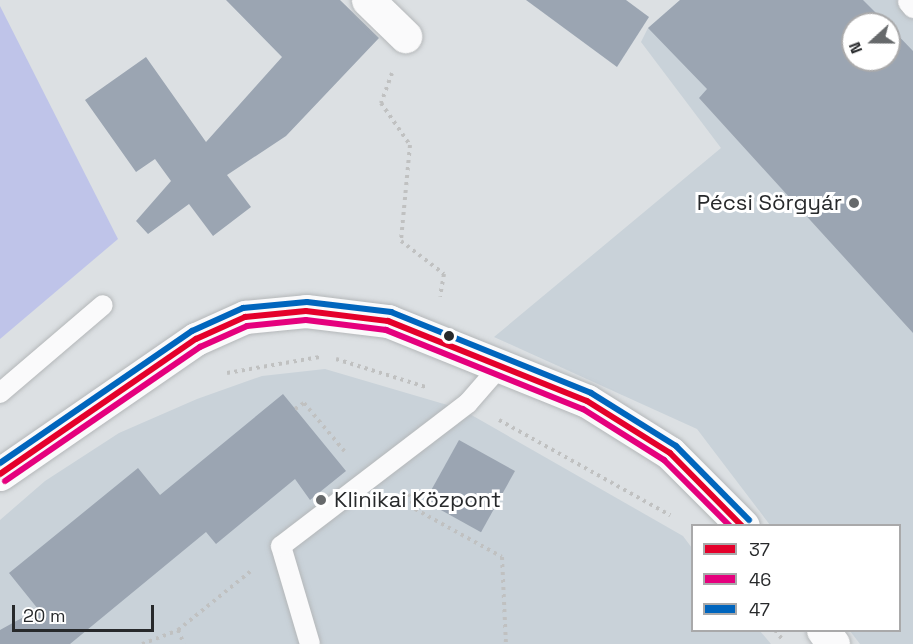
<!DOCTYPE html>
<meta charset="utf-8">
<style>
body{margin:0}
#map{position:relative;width:913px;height:644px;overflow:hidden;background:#dce0e3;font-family:"Space Grotesk",sans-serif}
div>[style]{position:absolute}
.built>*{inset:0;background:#c9d2d9}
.green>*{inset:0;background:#bfc4e9}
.building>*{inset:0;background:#9ba5b2;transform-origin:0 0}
.path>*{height:4px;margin-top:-2px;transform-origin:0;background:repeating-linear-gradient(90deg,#c0c1c1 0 3px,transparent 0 7.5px)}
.roads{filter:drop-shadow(0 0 2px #b4b7b9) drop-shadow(0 0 2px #b4b7b9)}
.service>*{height:20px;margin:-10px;padding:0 10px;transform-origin:10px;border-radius:10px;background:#fafafb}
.minor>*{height:33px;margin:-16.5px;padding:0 16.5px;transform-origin:16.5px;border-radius:16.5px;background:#fafafb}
.tertiary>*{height:33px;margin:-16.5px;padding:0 16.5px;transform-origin:16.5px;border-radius:16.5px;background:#fafafb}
.bus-1>*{height:6px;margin:-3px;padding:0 3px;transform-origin:3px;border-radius:3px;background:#e4002b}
.bus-2>*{height:6px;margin:-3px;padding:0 3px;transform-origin:3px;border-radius:3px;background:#e5007d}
.bus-3>*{height:6px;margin:-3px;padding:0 3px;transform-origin:3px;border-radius:3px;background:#0065bd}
.dots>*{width:16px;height:16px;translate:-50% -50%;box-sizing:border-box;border:3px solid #fff;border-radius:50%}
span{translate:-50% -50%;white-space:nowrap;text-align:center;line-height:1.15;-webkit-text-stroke:6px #fff;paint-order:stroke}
.poi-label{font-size:22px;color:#27292b}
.right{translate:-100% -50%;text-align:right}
.left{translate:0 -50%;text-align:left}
.legend{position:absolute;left:691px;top:524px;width:210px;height:108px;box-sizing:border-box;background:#fff;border:2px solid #a9a9aa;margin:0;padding:8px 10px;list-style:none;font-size:18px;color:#27292b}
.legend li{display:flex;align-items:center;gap:12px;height:30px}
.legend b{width:30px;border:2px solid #a9a9aa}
.north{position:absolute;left:841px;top:12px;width:60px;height:60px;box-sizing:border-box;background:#fff;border:2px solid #a9a9aa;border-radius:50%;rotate:249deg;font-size:16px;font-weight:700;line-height:24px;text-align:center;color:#27292b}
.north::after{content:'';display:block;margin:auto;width:21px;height:27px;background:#66696b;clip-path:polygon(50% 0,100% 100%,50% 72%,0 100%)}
.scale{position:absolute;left:12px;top:605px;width:142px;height:27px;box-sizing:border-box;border:3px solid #27292b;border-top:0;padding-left:8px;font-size:18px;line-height:21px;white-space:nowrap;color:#27292b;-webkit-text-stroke:4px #fff;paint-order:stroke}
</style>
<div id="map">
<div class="built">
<div style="clip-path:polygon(evenodd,680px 0,913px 0,913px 644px,860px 644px,850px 631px,900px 630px,900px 526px,770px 525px,697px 429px,494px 337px,721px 148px,641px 42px,648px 28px,680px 0,853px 24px,889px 24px,889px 60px,853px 60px,853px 24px)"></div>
<div style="clip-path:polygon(325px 369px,461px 409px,683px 536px,692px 548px,692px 630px,760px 631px,771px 644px,0 644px,0 520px,45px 481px,119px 433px,197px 399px,262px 376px)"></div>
</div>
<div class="green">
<div style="clip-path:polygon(0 6px,118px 239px,0 339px)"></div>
</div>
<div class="building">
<div style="clip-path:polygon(226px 0,340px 0,379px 38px,286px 136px,227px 175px,251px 207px,213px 236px,189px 204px,148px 234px,136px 221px,171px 181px,155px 159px,136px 172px,85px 100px,146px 57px,206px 142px,282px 57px)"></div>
<div style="clip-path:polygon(526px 0,626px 0,649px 17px,617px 67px)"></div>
<div style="clip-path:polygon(680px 0,863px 0,887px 24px,853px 24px,853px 60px,889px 60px,889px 26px,913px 51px,913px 333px,699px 98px,707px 89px,648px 28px)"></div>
<div style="clip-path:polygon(283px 394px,346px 471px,310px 500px,295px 479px,216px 544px,206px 532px,70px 644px,0 644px,0 630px,38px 609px,9px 573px,138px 468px,160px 495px)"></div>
<div style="left:459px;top:440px;width:64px;height:70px;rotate:29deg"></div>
</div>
<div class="path">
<div style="left:392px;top:73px;width:32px;rotate:110deg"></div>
<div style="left:381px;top:103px;width:51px;rotate:55.4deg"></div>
<div style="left:410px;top:145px;width:96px;rotate:95.4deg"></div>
<div style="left:401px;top:241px;width:54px;rotate:37.5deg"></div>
<div style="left:444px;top:274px;width:23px;rotate:100deg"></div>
<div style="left:336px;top:359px;width:97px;rotate:17.3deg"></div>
<div style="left:227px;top:373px;width:94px;rotate:-9.8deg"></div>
<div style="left:295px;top:409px;width:11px;rotate:-34deg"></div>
<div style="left:304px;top:403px;width:65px;rotate:50deg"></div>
<div style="left:499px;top:420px;width:196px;rotate:29.1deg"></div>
<div style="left:408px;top:494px;width:17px;rotate:65deg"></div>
<div style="left:415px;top:509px;width:99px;rotate:28.9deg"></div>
<div style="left:502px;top:557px;width:87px;rotate:87.4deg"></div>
<div style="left:178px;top:630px;width:15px;rotate:67deg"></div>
<div style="left:775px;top:630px;width:11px;rotate:52deg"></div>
<div style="left:142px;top:644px;width:39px;rotate:-21deg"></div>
<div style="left:178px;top:630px;width:95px;rotate:-39deg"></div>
</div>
<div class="roads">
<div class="service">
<div style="left:908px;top:2px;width:8px;rotate:50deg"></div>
<div style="left:0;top:393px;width:135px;rotate:-40.5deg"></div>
<div style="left:310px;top:644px;width:102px;rotate:-106.5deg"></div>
<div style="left:281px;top:546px;width:235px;rotate:-37.4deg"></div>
<div style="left:468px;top:403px;width:52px;rotate:-48.9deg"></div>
</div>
<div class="minor">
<div style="left:368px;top:0;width:52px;rotate:44.2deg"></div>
</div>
<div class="tertiary">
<div style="left:0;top:474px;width:238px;rotate:-34.6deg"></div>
<div style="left:196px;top:339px;width:54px;rotate:-24.2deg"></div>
<div style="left:245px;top:317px;width:61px;rotate:-5.6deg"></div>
<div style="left:306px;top:311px;width:83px;rotate:7deg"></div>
<div style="left:388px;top:321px;width:214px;rotate:21.9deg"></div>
<div style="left:587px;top:401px;width:98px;rotate:32.1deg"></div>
<div style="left:670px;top:453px;width:103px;rotate:45deg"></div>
<div style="left:823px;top:630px;width:17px;rotate:54deg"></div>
</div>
</div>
<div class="bus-1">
<div style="left:0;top:474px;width:238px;rotate:-34.6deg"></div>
<div style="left:196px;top:339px;width:54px;rotate:-24.2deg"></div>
<div style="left:245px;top:317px;width:61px;rotate:-5.6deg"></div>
<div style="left:306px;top:311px;width:83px;rotate:7deg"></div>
<div style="left:388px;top:321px;width:214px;rotate:21.9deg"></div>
<div style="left:587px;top:401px;width:98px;rotate:32.1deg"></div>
<div style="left:670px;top:453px;width:103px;rotate:45.4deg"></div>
</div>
<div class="bus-2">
<div style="left:5px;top:481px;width:237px;rotate:-34.5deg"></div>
<div style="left:200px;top:347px;width:51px;rotate:-24.1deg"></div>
<div style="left:247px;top:326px;width:59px;rotate:-5.8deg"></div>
<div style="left:306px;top:320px;width:81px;rotate:7.1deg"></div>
<div style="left:386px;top:330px;width:212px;rotate:21.9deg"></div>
<div style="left:583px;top:409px;width:96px;rotate:32.2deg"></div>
<div style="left:664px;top:460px;width:93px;rotate:45deg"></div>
</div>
<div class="bus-3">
<div style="left:0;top:463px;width:233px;rotate:-34.5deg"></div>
<div style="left:192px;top:331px;width:56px;rotate:-24.3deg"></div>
<div style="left:243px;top:308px;width:64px;rotate:-5.4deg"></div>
<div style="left:307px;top:302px;width:85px;rotate:6.8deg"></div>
<div style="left:391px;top:312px;width:216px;rotate:22deg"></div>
<div style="left:591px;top:393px;width:100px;rotate:31.9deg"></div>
<div style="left:676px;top:446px;width:104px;rotate:45.4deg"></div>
</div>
<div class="dots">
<div style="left:854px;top:203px;background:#66696b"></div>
<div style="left:449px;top:336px;background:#27292b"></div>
<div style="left:321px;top:500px;background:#66696b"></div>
</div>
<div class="poi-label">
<span class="right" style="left:842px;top:203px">Pécsi Sörgyár</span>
<span class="left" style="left:334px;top:500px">Klinikai Központ</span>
</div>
<ul class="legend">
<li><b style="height:8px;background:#e4002b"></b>37</li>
<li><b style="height:8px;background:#e5007d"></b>46</li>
<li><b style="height:8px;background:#0065bd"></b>47</li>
</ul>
<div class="north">N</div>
<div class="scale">20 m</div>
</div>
